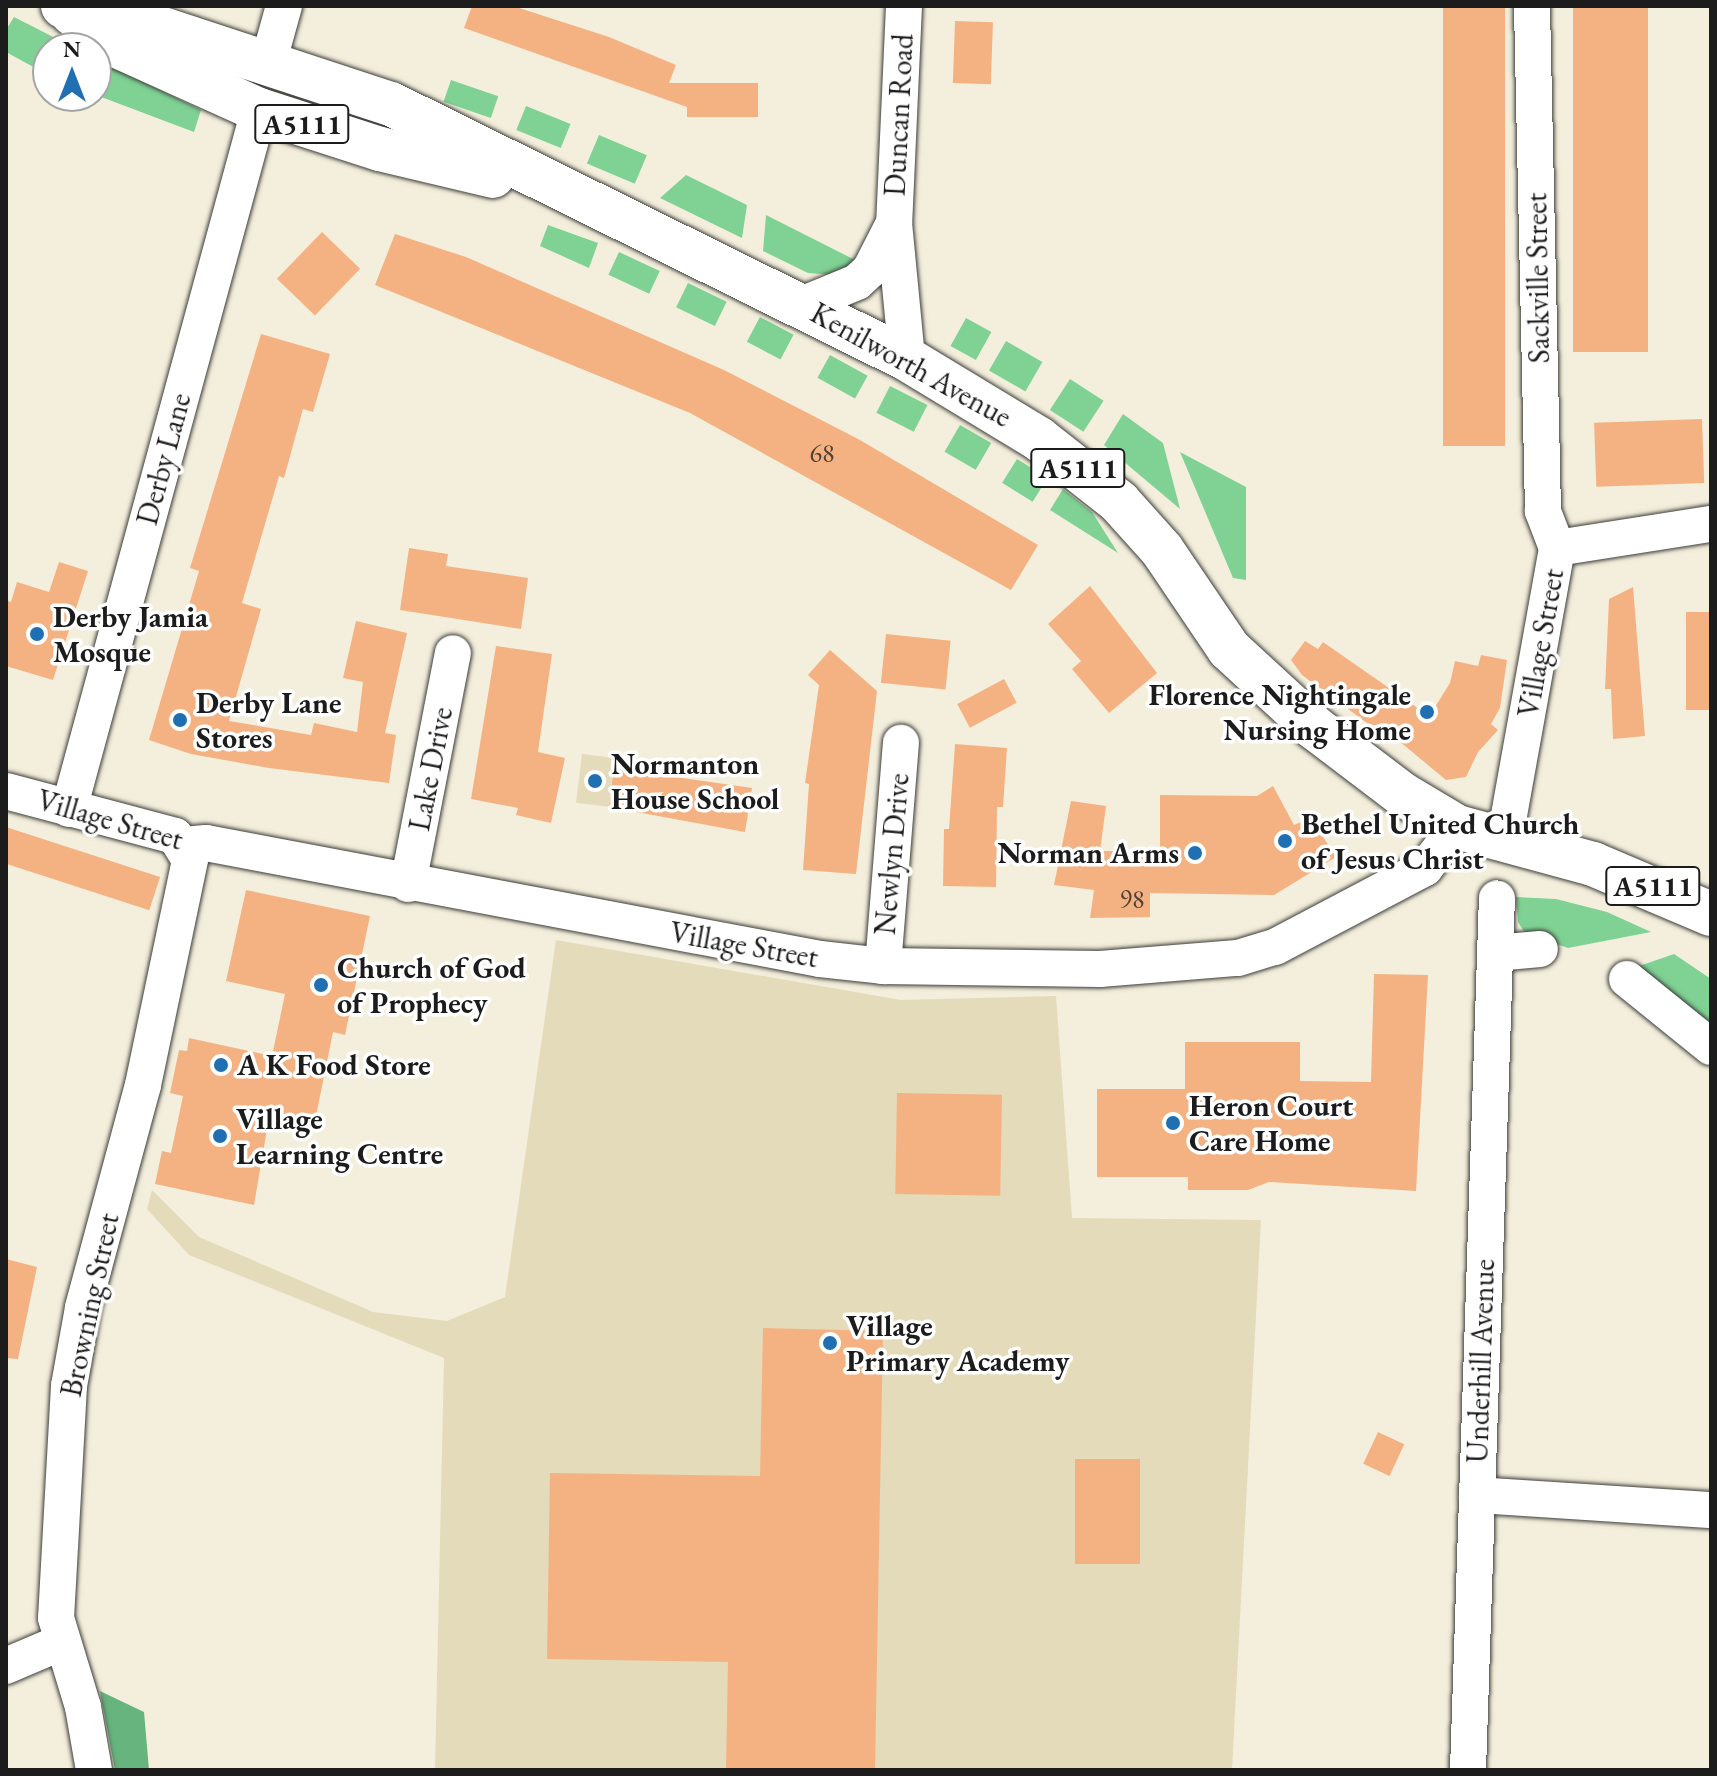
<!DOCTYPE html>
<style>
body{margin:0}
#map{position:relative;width:1717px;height:1776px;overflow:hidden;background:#f4efdc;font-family:"EB Garamond",serif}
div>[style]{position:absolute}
.built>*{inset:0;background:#e4dbba;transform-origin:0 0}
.green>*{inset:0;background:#7fd294;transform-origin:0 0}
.forest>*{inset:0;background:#67b47e}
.building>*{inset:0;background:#f4b283;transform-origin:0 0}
.roads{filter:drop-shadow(0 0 2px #3c3c39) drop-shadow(0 0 2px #3c3c39)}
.minor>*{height:36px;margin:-18px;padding:0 18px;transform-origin:18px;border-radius:18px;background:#fff}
.highway>*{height:44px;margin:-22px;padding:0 22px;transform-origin:22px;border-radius:22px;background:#fff}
.dots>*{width:22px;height:22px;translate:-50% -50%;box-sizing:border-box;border:4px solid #fff;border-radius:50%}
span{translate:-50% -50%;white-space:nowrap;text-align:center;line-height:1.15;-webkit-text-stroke:7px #fff;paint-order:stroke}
.number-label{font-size:26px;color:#524236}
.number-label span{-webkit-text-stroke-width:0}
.shield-label span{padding:2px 6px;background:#fff;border:2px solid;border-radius:6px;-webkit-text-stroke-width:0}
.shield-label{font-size:28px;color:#1c1c1c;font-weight:700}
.street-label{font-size:30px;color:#1c1c1c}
.poi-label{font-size:30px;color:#1c1c1c;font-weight:700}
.left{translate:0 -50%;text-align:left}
.right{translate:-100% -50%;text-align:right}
.frame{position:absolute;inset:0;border:8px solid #1c1c1c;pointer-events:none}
.north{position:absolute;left:32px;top:32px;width:80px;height:80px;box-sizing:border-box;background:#fff;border:2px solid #a4a4a4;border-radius:50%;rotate:0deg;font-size:22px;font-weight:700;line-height:32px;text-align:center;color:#1c1c1c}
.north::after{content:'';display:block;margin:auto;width:28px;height:36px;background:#1f6fb2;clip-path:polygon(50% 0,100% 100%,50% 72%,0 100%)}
</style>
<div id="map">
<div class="built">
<div style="left:582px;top:754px;width:33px;height:49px;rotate:7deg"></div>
<div style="clip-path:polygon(556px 940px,901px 1000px,1056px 996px,1072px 1218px,1261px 1220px,1232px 1770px,435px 1770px,444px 1358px,189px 1255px,147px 1209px,152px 1190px,199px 1237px,373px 1312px,447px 1321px,505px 1297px)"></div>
</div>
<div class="green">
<div style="clip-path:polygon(14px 17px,71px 46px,48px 48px,48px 75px,6px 52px,6px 30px)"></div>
<div style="clip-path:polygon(96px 59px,201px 110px,194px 132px,96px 95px)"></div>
<div style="left:451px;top:80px;width:50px;height:23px;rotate:19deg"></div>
<div style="left:526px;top:106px;width:48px;height:26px;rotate:22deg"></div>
<div style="left:599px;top:135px;width:52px;height:31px;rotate:23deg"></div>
<div style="clip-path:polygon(686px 175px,747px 205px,742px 238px,660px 198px)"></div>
<div style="clip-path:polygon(766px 215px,859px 262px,835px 275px,808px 273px,763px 251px)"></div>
<div style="clip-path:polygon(548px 225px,598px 243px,589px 268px,540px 246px)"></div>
<div style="left:619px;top:252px;width:45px;height:25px;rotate:25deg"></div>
<div style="left:688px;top:283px;width:43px;height:27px;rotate:26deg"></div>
<div style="left:760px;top:317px;width:38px;height:28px;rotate:28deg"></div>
<div style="left:966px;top:318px;width:29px;height:32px;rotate:29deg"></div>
<div style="left:1006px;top:341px;width:42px;height:34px;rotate:30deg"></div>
<div style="left:830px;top:355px;width:43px;height:26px;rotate:29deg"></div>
<div style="left:1070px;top:379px;width:40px;height:37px;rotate:33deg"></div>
<div style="left:890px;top:386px;width:42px;height:30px;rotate:27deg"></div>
<div style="clip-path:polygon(1123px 414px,1163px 443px,1180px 509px,1104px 445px)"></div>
<div style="left:960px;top:425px;width:36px;height:31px;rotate:30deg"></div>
<div style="clip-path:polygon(1180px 452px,1246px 487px,1246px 580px,1233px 578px)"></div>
<div style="left:1017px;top:459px;width:36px;height:28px;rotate:32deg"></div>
<div style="clip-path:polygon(1063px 489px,1092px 512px,1118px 553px,1050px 510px)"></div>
<div style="clip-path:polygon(1516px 897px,1556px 899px,1607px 912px,1651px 932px,1568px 948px,1525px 933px,1518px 922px)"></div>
<div style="clip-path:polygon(1674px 954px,1711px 979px,1711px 1035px,1625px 971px)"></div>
</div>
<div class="forest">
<div style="clip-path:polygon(100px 1691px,144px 1712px,149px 1770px,115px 1770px)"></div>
</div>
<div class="building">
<div style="clip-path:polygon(472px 6px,513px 6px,609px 37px,676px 65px,669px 83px,758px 83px,758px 117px,687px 117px,687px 107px,464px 28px)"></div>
<div style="left:1443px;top:6px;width:62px;height:440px"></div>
<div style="left:1573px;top:6px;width:75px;height:346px"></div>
<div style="left:955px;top:21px;width:38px;height:62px;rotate:2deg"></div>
<div style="left:322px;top:232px;width:53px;height:65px;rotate:44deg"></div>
<div style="clip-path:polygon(395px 234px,466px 257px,724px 370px,860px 440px,1038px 545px,1011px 590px,690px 413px,375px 285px)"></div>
<div style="clip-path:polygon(261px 334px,330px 354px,313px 412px,303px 409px,284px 478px,279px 476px,242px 603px,261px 609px,229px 721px,311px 735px,314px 723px,357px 732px,363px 682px,343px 678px,356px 621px,407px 633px,385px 733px,396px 735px,389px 783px,269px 768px,191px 754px,149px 740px,199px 571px,190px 568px)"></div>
<div style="left:1702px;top:419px;width:64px;height:108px;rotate:88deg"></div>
<div style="clip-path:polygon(409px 548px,448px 554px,446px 566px,528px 578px,521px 629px,400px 610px)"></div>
<div style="clip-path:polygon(59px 562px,88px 571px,53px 680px,6px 666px,6px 600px,11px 602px,17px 582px,49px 592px)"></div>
<div style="clip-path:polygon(1090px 586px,1157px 673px,1109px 713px,1072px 669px,1081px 661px,1048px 624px)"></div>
<div style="clip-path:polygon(1633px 587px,1645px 736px,1613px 739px,1611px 689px,1605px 689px,1609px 599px)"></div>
<div style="left:1686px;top:612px;width:25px;height:98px"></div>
<div style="left:886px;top:634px;width:65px;height:49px;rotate:6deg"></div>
<div style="clip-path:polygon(1305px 641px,1318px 649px,1323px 642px,1422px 711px,1427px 703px,1435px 707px,1450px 683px,1455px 661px,1478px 666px,1481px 655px,1507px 660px,1500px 708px,1491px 724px,1498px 730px,1478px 752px,1466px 777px,1446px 780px,1393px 736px,1390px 740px,1302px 675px,1291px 660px)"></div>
<div style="clip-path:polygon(496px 646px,552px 654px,538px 752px,565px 758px,551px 823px,516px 815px,518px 808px,471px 799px)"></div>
<div style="clip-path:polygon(830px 650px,877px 691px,856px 874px,803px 870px,809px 784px,805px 783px,819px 685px,808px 675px)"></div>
<div style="left:1004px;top:679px;width:27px;height:53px;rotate:62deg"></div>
<div style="clip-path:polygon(955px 744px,1007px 748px,1003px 807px,997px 807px,996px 887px,943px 886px,944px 829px,949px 829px)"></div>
<div style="clip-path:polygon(615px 758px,649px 763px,648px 773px,752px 788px,745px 832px,609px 807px)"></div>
<div style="clip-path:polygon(1273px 786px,1294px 825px,1311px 818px,1336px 857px,1274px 895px,1150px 893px,1150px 917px,1090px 918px,1094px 890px,1054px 885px,1071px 801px,1106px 806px,1100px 851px,1160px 851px,1160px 795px,1257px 796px)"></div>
<div style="left:6px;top:827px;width:162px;height:35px;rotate:18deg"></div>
<div style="clip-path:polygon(246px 890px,370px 916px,345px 1035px,333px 1032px,315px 1121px,270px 1112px,254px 1205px,155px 1184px,162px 1151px,171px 1153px,183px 1096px,170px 1093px,179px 1050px,187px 1051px,189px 1038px,272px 1056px,285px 994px,226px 981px)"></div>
<div style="clip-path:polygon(1374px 974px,1428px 975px,1416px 1191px,1269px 1182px,1248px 1190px,1188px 1190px,1188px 1177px,1097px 1177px,1097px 1089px,1185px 1089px,1185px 1042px,1300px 1042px,1300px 1081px,1371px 1082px)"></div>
<div style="left:897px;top:1093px;width:105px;height:101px;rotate:1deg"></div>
<div style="clip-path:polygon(6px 1259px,37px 1267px,18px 1359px,6px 1358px)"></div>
<div style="clip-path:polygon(763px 1328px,883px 1331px,875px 1770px,726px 1770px,728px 1662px,547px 1659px,550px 1473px,760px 1476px)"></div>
<div style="left:1378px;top:1432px;width:29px;height:35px;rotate:25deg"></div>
<div style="left:1075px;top:1459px;width:65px;height:105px"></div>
</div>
<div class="roads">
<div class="minor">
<div style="left:904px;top:6px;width:217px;rotate:92.6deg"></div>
<div style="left:894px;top:223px;width:137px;rotate:84.5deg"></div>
<div style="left:269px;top:60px;width:56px;rotate:-74.5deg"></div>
<div style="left:804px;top:304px;width:57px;rotate:-22.5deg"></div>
<div style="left:857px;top:282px;width:18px;rotate:-43deg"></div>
<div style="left:870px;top:270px;width:53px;rotate:-62.9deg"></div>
<div style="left:1557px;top:548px;width:156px;rotate:-8.9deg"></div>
<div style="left:6px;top:791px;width:175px;rotate:14.9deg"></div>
<div style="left:175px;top:836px;width:28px;rotate:58deg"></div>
<div style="left:190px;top:860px;width:230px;rotate:101.8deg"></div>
<div style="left:143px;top:1085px;width:231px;rotate:105.1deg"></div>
<div style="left:83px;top:1308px;width:79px;rotate:100.2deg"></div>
<div style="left:69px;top:1386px;width:232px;rotate:93.2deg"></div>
<div style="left:56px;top:1618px;width:93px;rotate:73.1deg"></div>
<div style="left:83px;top:1707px;width:64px;rotate:80.1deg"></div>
<div style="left:69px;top:809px;width:724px;rotate:-74.79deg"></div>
<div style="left:1504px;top:843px;width:300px;rotate:-79.8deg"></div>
<div style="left:1557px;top:548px;width:40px;rotate:-111deg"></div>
<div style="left:1543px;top:511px;width:505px;rotate:-91.25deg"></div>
<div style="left:183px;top:845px;width:23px;rotate:-5deg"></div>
<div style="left:206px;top:843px;width:625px;rotate:10.7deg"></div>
<div style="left:820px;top:959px;width:63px;rotate:6.3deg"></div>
<div style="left:883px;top:966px;width:217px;rotate:0.8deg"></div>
<div style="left:1100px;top:969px;width:138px;rotate:-4.6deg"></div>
<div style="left:1238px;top:958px;width:39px;rotate:-17deg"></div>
<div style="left:1275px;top:947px;width:170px;rotate:-27.8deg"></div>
<div style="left:1425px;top:868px;width:52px;rotate:-52deg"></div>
<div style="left:408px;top:884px;width:235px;rotate:-79deg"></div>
<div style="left:1495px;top:953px;width:45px;rotate:-5.1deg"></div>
<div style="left:883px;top:966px;width:224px;rotate:-85.4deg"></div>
<div style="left:1627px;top:979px;width:108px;rotate:39deg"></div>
<div style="left:1477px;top:1495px;width:234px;rotate:3.7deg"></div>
<div style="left:6px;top:1666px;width:59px;rotate:-23.1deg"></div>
<div style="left:1468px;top:1770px;width:872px;rotate:-88.1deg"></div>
</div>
<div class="highway">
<div style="left:63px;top:6px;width:61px;rotate:9.5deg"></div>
<div style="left:123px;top:16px;width:282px;rotate:18.2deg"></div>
<div style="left:391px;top:104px;width:576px;rotate:26.3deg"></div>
<div style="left:907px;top:359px;width:154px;rotate:31.2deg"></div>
<div style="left:1039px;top:439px;width:102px;rotate:38.2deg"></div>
<div style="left:1119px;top:502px;width:64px;rotate:48.1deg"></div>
<div style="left:1162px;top:550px;width:120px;rotate:55.9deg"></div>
<div style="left:1229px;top:649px;width:117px;rotate:42.6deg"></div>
<div style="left:1315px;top:728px;width:109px;rotate:37.2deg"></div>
<div style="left:1402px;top:794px;width:64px;rotate:31deg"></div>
<div style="left:1457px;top:827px;width:141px;rotate:15.2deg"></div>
<div style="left:1593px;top:864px;width:128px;rotate:23deg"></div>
<div style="left:72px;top:13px;width:54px;rotate:36.7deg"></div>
<div style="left:115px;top:45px;width:158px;rotate:24.3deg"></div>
<div style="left:259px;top:110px;width:127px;rotate:17.9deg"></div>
<div style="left:380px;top:149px;width:116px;rotate:13.4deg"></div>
</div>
</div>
<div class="dots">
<div style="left:37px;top:634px;background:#1f6fb2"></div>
<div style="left:1427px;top:712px;background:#1f6fb2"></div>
<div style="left:180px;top:720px;background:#1f6fb2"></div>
<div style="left:595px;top:781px;background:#1f6fb2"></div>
<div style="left:1285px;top:841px;background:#1f6fb2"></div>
<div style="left:1195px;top:853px;background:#1f6fb2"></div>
<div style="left:321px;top:985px;background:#1f6fb2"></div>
<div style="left:221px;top:1065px;background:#1f6fb2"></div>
<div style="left:1173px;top:1123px;background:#1f6fb2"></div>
<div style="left:220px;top:1136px;background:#1f6fb2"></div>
<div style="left:830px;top:1343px;background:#1f6fb2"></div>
</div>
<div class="number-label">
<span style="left:822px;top:454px">68</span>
<span style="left:1132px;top:900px">98</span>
</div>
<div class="shield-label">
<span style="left:302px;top:124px">A5111</span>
<span style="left:1078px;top:468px">A5111</span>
<span style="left:1653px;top:886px">A5111</span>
</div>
<div class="street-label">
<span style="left:899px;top:115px;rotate:-87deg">Duncan Road</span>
<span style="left:1538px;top:278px;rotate:-91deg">Sackville Street</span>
<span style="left:911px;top:365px;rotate:29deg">Kenilworth Avenue</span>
<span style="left:164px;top:459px;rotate:-75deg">Derby Lane</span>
<span style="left:1541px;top:643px;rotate:-80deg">Village Street</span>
<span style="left:431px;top:769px;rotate:-79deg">Lake Drive</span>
<span style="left:110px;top:820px;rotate:16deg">Village Street</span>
<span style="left:892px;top:854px;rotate:-85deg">Newlyn Drive</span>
<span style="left:744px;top:945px;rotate:10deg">Village Street</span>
<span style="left:90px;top:1305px;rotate:-78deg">Browning Street</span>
<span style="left:1481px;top:1361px;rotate:-88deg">Underhill Avenue</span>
</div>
<div class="poi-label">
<span class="left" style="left:53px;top:634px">Derby Jamia<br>Mosque</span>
<span class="right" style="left:1411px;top:712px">Florence Nightingale<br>Nursing Home</span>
<span class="left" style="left:196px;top:720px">Derby Lane<br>Stores</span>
<span class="left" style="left:611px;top:781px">Normanton<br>House School</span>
<span class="left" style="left:1301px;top:841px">Bethel United Church<br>of Jesus Christ</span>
<span class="right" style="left:1179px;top:853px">Norman Arms</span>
<span class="left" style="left:337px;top:985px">Church of God<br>of Prophecy</span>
<span class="left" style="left:237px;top:1065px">A K Food Store</span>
<span class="left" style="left:1189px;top:1123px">Heron Court<br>Care Home</span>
<span class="left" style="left:236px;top:1136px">Village<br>Learning Centre</span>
<span class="left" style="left:846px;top:1343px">Village<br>Primary Academy</span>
</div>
<div class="frame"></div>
<div class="north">N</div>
</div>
